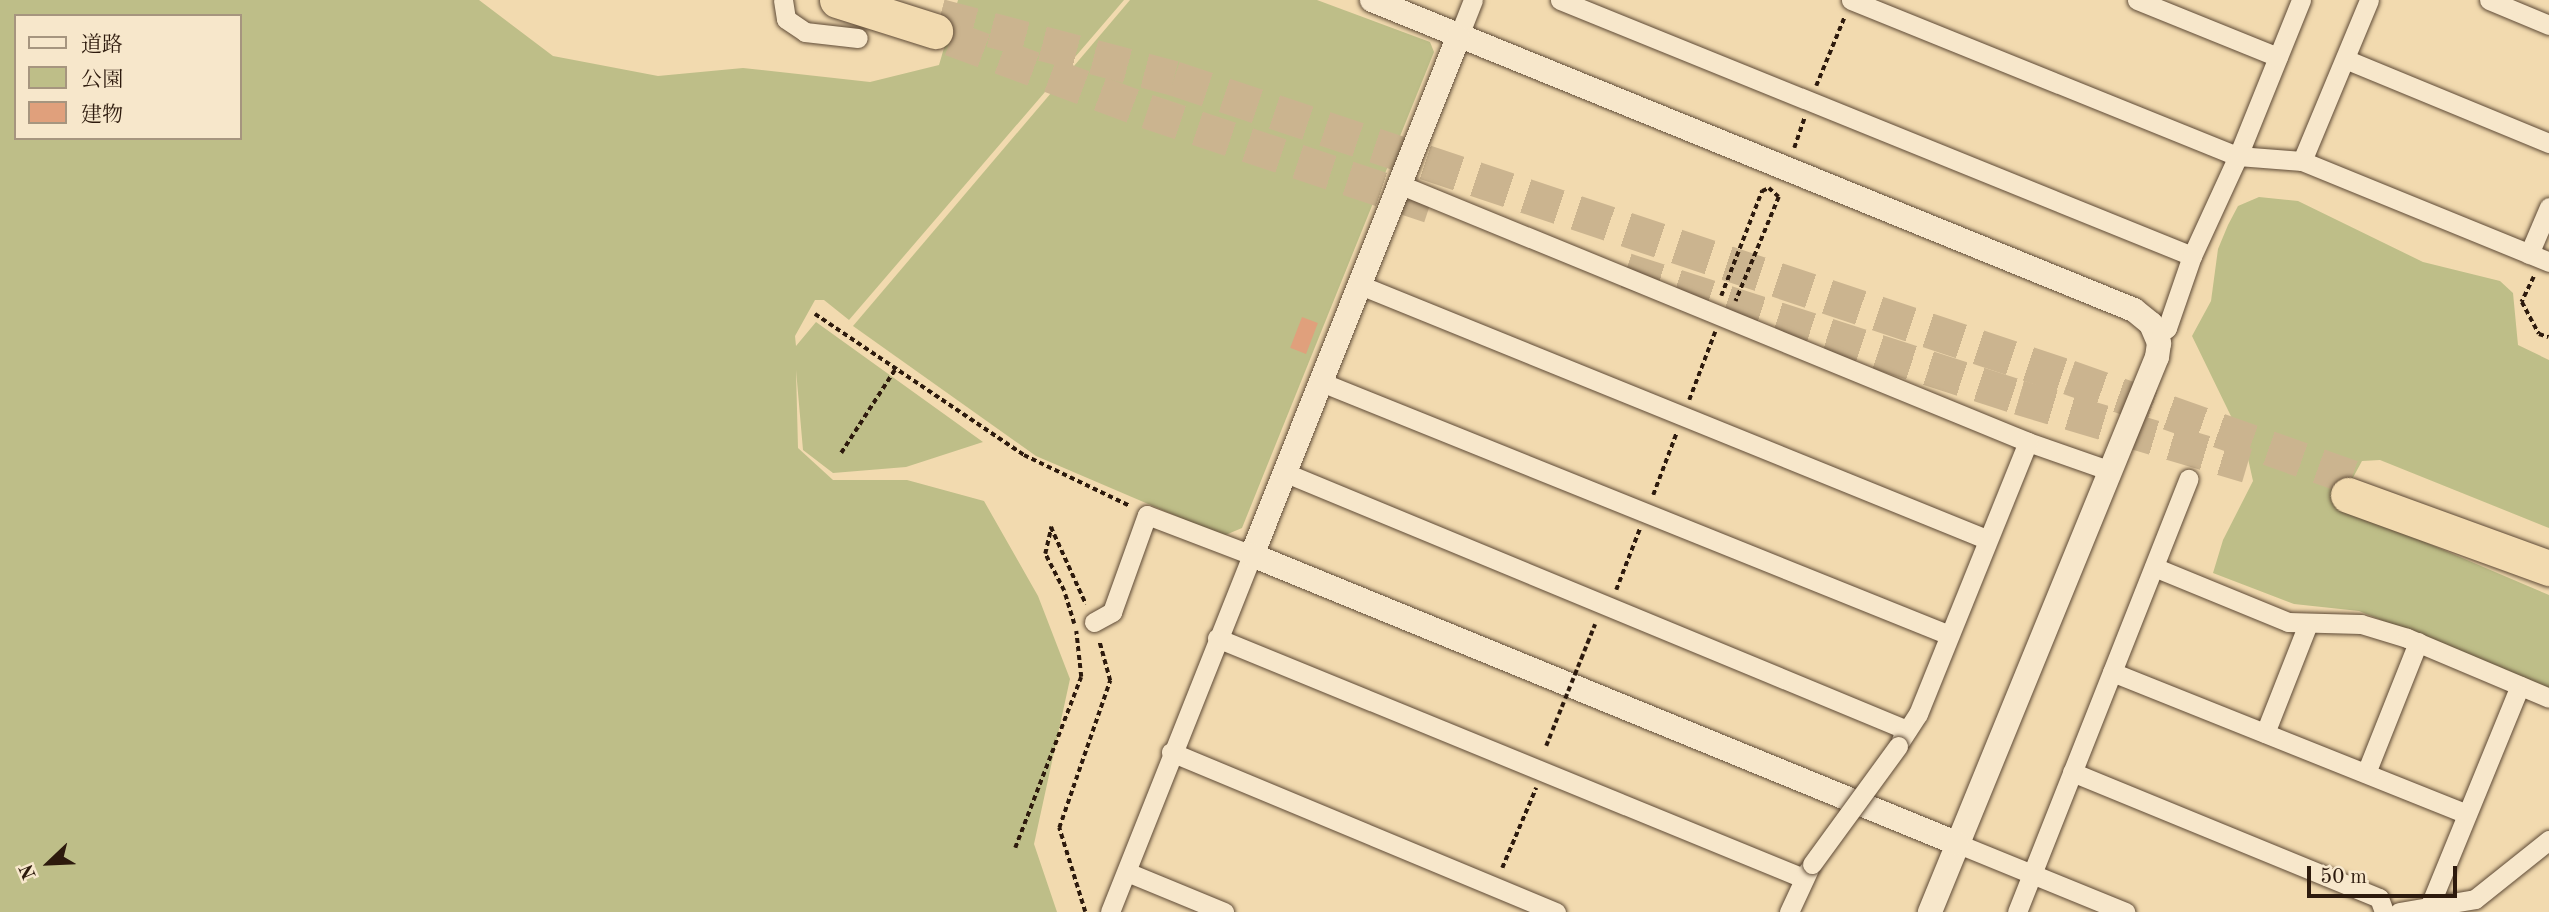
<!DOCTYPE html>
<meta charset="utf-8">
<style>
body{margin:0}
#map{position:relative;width:2549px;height:912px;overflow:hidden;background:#f2daaf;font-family:"Old Standard TT","Noto Serif JP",serif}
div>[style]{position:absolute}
.green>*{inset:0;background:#bebe88}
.building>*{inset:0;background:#e0a07c;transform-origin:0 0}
.motorway-tunnel>*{height:35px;margin-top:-17.5px;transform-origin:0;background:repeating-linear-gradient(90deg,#cbb48f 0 35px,transparent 0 53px)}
.path>*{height:3.5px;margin-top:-1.75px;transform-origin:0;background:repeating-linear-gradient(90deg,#2d1a0d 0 5px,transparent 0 8.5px)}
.roads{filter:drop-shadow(0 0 2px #5e4a36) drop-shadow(0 0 2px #5e4a36)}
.minor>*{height:19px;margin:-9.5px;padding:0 9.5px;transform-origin:9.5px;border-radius:9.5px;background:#f7e7cb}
.tertiary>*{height:24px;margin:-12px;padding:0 12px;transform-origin:12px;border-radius:12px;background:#f7e7cb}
.motorway>*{height:35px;margin:-17.5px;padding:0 17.5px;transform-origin:17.5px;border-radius:17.5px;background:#f2daaf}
.path-bridge>*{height:3.5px;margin-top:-1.75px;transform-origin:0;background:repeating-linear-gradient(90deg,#2d1a0d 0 5px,transparent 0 8.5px)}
.bridges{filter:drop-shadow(0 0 2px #5e4a36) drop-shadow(0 0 2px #5e4a36)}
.minor-bridge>*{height:19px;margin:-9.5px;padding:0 9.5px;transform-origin:9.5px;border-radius:9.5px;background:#f7e7cb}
span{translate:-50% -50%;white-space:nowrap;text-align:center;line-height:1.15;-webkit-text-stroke:5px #f7e7cb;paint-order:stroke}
.legend{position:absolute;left:14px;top:14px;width:228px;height:126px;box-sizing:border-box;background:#f7e7cb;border:2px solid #a6957f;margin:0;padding:9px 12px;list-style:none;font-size:21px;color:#2d1a0d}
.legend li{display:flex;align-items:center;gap:14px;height:35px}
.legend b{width:35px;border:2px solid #a6957f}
.north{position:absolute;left:14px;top:828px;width:70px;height:70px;-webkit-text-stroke:5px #f7e7cb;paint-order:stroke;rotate:247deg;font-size:19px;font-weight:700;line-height:28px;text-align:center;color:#2d1a0d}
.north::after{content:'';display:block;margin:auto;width:24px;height:32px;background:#2d1a0d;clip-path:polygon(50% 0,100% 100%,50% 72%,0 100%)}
.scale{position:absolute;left:2307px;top:866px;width:150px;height:32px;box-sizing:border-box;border:4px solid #2d1a0d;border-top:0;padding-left:9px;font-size:21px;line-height:24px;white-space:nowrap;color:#2d1a0d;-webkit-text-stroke:5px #f7e7cb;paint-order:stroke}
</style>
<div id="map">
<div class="green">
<div style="clip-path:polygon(evenodd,0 0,479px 0,553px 56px,658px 76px,743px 68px,870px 82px,939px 65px,958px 0,1124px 0,849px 320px,824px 300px,815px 300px,795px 336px,796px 346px,816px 322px,983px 442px,906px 467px,833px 473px,803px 450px,796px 370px,798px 448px,833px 480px,907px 480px,984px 501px,1038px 596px,1070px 679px,1034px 844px,1057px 912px,0 912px,0 0,16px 16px,240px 16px,240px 138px,16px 138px,16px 16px)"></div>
<div style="clip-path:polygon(1130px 0,1317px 0,1430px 42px,1434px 52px,1242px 528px,1223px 536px,1036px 456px,853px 326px)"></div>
<div style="clip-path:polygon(2259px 197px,2298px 201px,2423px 262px,2500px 281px,2513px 293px,2518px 345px,2549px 360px,2549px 528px,2380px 460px,2362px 461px,2338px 505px,2549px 595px,2549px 688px,2359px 611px,2294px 604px,2213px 573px,2223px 540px,2253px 481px,2245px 445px,2192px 336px,2211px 301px,2218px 249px,2228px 225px,2238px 206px)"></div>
</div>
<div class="building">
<div style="left:1302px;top:317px;width:17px;height:33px;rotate:21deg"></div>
</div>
<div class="motorway-tunnel">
<div style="left:940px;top:16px;width:242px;rotate:14.8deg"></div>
<div style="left:1174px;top:78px;width:944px;rotate:18.47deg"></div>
<div style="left:2069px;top:377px;width:303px;rotate:19.5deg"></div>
<div style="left:951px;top:38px;width:209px;rotate:20.4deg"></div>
<div style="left:1147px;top:111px;width:298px;rotate:18.4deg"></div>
<div style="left:1626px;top:270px;width:413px;rotate:17.9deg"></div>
<div style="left:2019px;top:397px;width:238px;rotate:16.6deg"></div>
</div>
<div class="path">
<div style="left:1816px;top:86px;width:74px;rotate:-67.6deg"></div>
<div style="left:1794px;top:148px;width:31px;rotate:-71deg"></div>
<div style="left:2534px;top:277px;width:28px;rotate:116deg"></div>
<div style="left:2522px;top:302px;width:36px;rotate:62deg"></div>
<div style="left:2539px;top:334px;width:10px;rotate:17deg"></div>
<div style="left:1721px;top:296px;width:113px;rotate:-68.7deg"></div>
<div style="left:1762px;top:191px;width:8px;rotate:-23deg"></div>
<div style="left:1769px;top:188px;width:13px;rotate:42deg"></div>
<div style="left:1779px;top:197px;width:113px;rotate:112.5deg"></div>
<div style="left:815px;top:314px;width:252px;rotate:34deg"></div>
<div style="left:1024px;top:455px;width:118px;rotate:25.7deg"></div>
<div style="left:1689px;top:400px;width:73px;rotate:-69.1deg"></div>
<div style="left:841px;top:453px;width:101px;rotate:-57.1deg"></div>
<div style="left:1653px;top:495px;width:65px;rotate:-69.3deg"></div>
<div style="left:1616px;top:590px;width:66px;rotate:-68.8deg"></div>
<div style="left:1074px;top:624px;width:34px;rotate:-107deg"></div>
<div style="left:1064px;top:591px;width:42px;rotate:-117.2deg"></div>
<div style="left:1045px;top:554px;width:28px;rotate:-77deg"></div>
<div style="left:1051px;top:527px;width:85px;rotate:65.6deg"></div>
<div style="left:1015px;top:848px;width:183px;rotate:-68.9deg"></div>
<div style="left:1081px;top:677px;width:46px;rotate:-96.2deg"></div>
<div style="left:1502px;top:868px;width:87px;rotate:-67deg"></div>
<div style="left:1085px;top:912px;width:88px;rotate:-107.2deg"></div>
<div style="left:1059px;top:828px;width:156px;rotate:-70.9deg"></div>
<div style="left:1110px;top:681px;width:41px;rotate:-105.4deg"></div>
</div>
<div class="roads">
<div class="minor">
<div style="left:783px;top:0;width:19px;rotate:81deg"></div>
<div style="left:786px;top:19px;width:23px;rotate:34deg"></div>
<div style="left:805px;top:32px;width:53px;rotate:6.5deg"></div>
<div style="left:1560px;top:0;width:682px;rotate:22.05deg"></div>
<div style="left:1851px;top:0;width:417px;rotate:22deg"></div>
<div style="left:2238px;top:156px;width:168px;rotate:-68deg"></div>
<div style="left:2137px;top:0;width:152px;rotate:22deg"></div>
<div style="left:2489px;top:0;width:65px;rotate:22.6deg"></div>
<div style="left:1458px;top:38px;width:41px;rotate:-68.5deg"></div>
<div style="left:2345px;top:59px;width:221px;rotate:22.4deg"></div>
<div style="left:2302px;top:161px;width:174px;rotate:-67.4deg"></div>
<div style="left:1401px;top:185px;width:678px;rotate:22.29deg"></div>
<div style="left:2028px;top:442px;width:85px;rotate:19.3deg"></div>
<div style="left:2529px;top:254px;width:51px;rotate:-66.9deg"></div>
<div style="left:1360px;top:285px;width:676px;rotate:22.08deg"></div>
<div style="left:2156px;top:337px;width:14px;rotate:-39deg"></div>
<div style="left:2167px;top:328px;width:76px;rotate:-70.9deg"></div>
<div style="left:2192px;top:256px;width:110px;rotate:-65.3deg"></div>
<div style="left:2238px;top:156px;width:64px;rotate:4.5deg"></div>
<div style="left:2302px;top:161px;width:267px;rotate:22.2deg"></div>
<div style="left:1321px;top:382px;width:675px;rotate:21.93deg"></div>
<div style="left:1286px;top:473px;width:672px;rotate:22.48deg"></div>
<div style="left:2154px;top:567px;width:145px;rotate:22.3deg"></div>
<div style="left:2288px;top:622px;width:73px;rotate:1.6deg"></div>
<div style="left:2361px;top:624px;width:48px;rotate:16.9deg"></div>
<div style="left:2407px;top:638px;width:154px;rotate:22.9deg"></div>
<div style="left:1094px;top:622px;width:21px;rotate:-29deg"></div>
<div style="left:1112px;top:612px;width:103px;rotate:-70.2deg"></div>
<div style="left:1147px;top:515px;width:112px;rotate:20.9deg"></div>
<div style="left:1252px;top:555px;width:384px;rotate:111.7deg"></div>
<div style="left:1217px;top:638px;width:633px;rotate:22.27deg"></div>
<div style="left:2112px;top:672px;width:382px;rotate:21.8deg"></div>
<div style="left:2265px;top:733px;width:117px;rotate:-68.5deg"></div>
<div style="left:1901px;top:740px;width:31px;rotate:-57deg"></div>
<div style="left:1918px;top:714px;width:293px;rotate:-68deg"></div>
<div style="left:1171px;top:752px;width:417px;rotate:22.6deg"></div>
<div style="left:2072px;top:772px;width:332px;rotate:22.3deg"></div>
<div style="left:2379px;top:898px;width:15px;rotate:70deg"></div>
<div style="left:2366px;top:773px;width:141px;rotate:-68.3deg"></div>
<div style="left:1956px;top:843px;width:183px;rotate:22.2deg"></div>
<div style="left:1127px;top:872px;width:105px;rotate:22.4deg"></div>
<div style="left:2430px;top:905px;width:237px;rotate:-67.7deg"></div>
<div style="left:1789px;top:912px;width:47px;rotate:-65.1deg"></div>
<div style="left:2017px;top:912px;width:466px;rotate:-68.4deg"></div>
<div style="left:2399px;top:912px;width:77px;rotate:-9.7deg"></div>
<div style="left:2475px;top:899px;width:95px;rotate:-38.6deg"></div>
</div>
<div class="tertiary">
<div style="left:1372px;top:0;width:823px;rotate:22.14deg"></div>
<div style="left:2134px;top:310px;width:22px;rotate:39deg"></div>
<div style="left:2151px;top:324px;width:21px;rotate:67deg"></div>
<div style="left:2159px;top:343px;width:14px;rotate:98deg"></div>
<div style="left:2157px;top:357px;width:600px;rotate:112.25deg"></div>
<div style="left:1458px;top:38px;width:557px;rotate:111.72deg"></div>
<div style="left:1252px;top:555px;width:761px;rotate:22.25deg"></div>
</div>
<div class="motorway">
<div style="left:837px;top:0;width:103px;rotate:17.6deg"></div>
<div style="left:2348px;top:495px;width:214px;rotate:20deg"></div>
</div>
</div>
<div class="path-bridge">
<div style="left:1546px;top:746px;width:131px;rotate:-68.1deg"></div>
</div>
<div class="bridges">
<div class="minor-bridge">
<div style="left:1812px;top:864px;width:146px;rotate:-53.9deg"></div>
</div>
</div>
<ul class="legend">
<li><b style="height:9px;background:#f7e7cb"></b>道路</li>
<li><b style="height:19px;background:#bebe88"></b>公園</li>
<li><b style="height:19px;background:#e0a07c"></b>建物</li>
</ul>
<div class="north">N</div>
<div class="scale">50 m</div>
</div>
